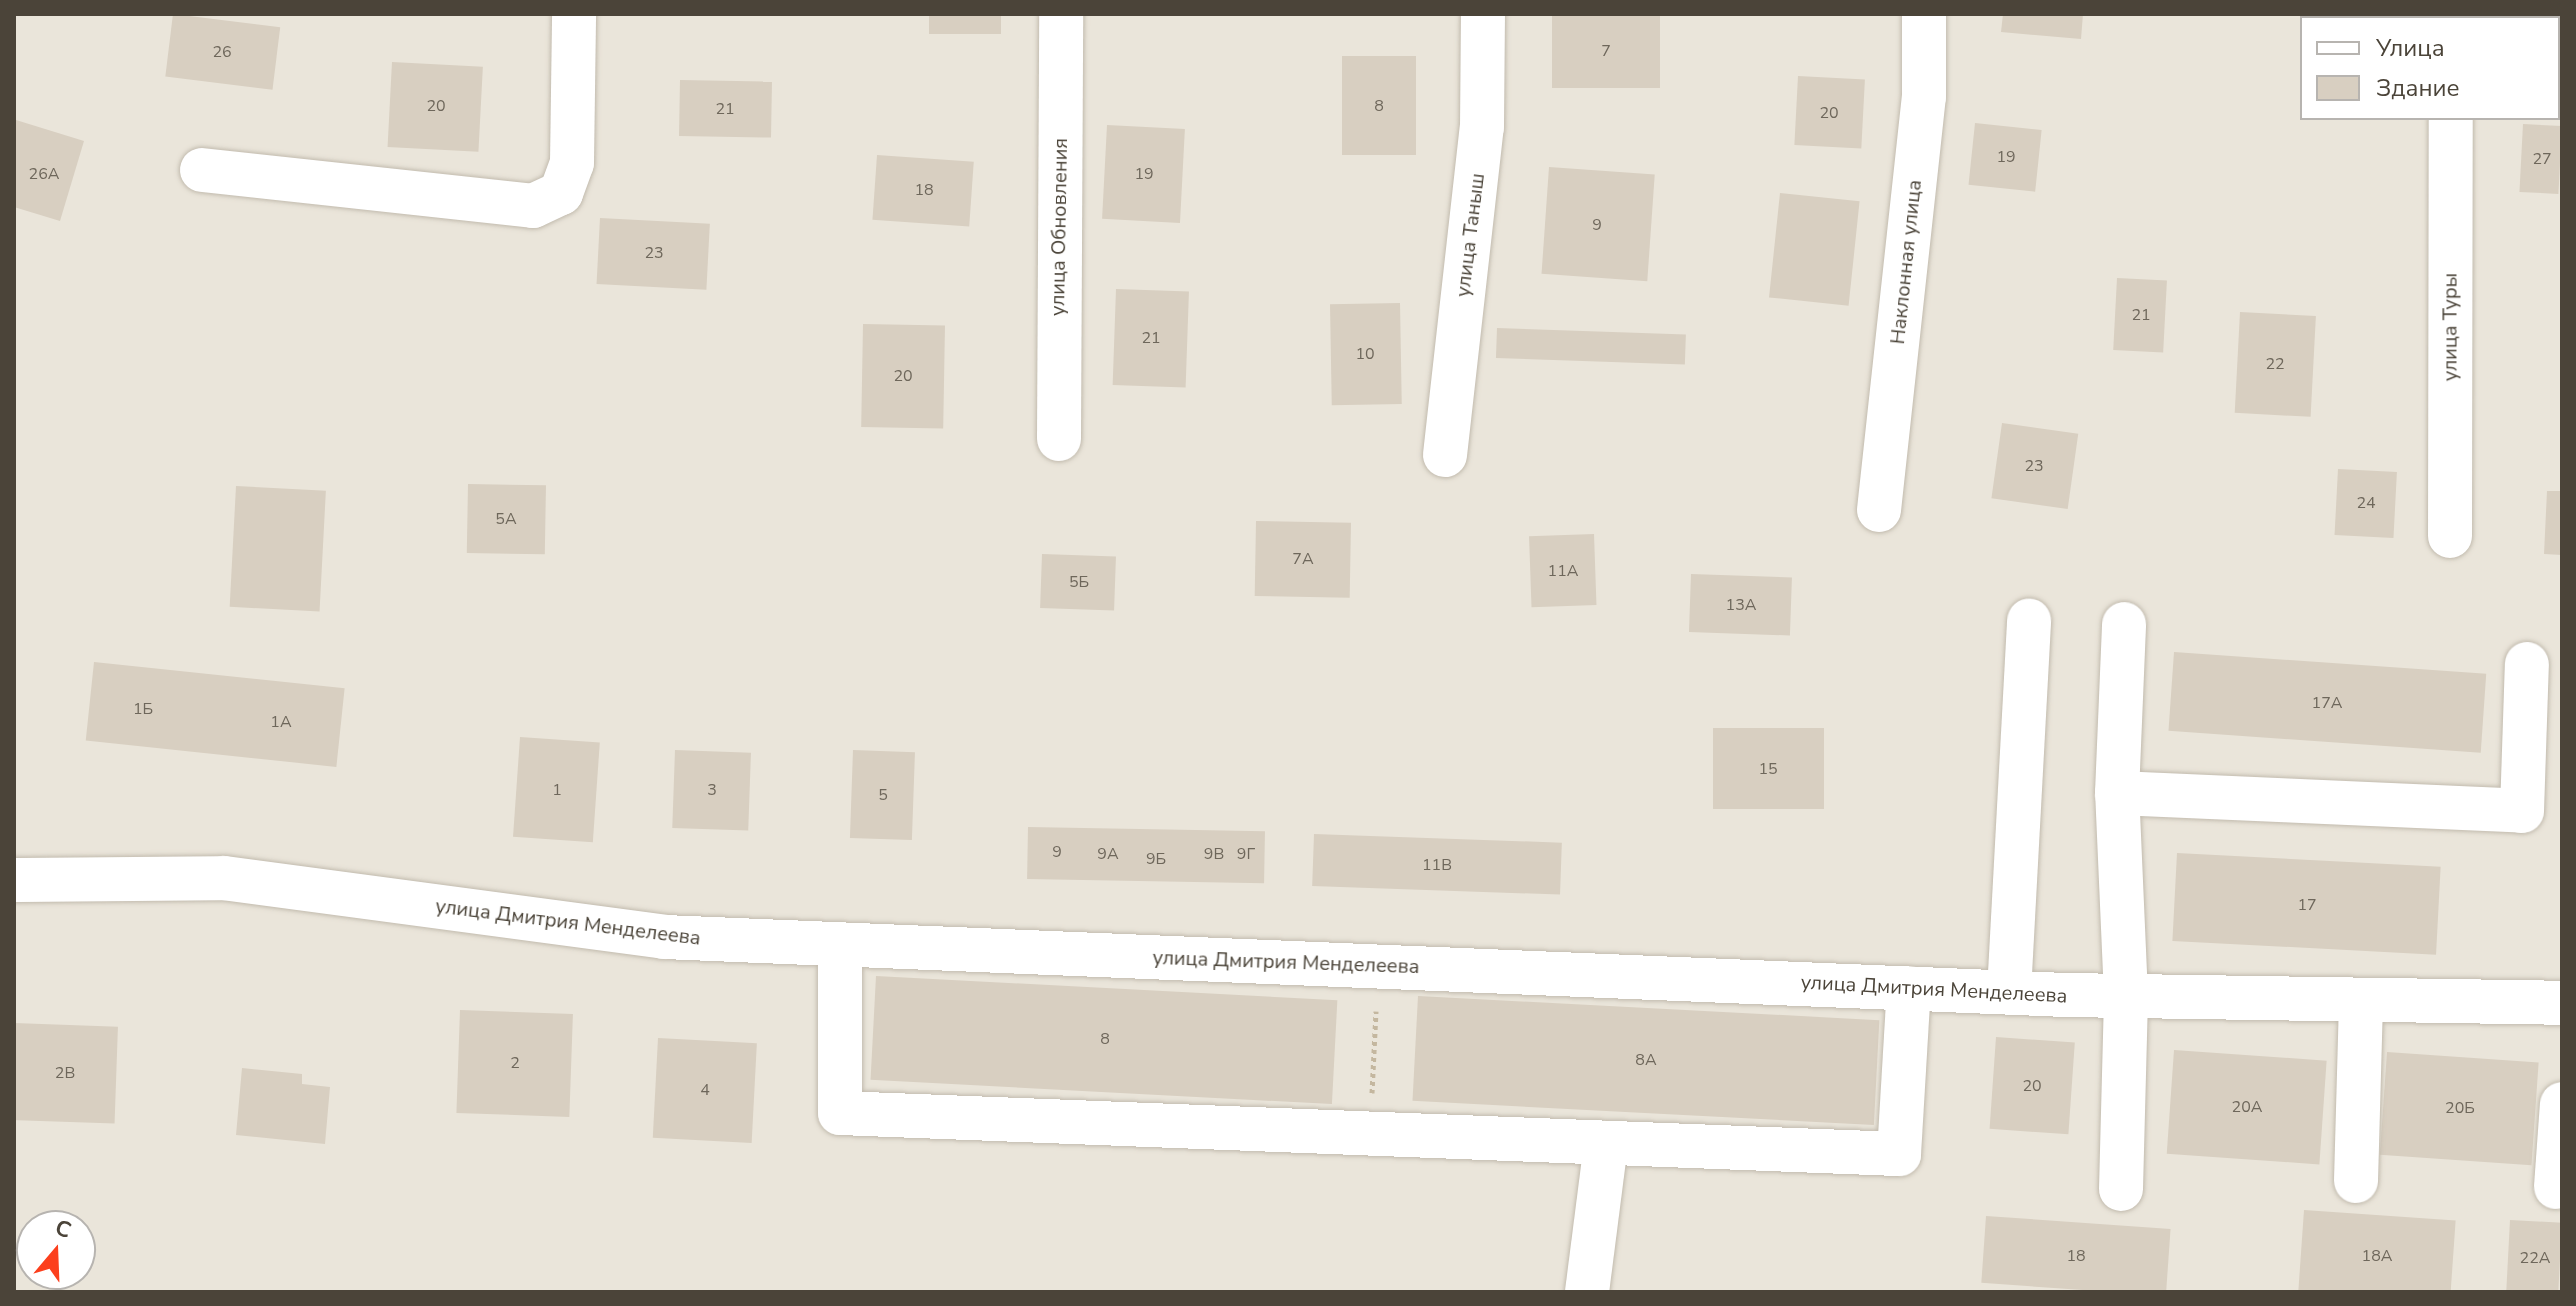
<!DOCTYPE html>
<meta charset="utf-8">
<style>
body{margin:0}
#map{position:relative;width:2576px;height:1306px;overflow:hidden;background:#f6f3ec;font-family:"Nunito Sans",sans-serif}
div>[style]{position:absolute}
.residential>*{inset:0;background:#eae5da}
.building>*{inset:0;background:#d8cfc1;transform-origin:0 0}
.path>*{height:5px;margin-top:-2.5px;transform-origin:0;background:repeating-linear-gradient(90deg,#c4b79f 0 4px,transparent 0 8px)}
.roads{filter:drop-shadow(0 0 2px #c2bbae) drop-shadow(0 0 2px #c2bbae)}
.minor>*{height:44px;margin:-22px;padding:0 22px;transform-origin:22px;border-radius:22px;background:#fff}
span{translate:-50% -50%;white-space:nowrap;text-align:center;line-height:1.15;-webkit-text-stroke:6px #fff;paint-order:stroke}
.number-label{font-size:16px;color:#6e675b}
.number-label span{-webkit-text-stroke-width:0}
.street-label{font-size:20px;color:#4b4439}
.frame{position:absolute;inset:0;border:16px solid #4b4439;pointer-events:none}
.legend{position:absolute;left:2300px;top:16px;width:260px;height:104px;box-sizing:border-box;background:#fff;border:2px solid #b7b4b0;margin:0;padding:10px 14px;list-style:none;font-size:24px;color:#4b4439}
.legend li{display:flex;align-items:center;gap:16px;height:40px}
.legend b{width:40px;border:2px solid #b7b4b0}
.north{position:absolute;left:16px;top:1210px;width:80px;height:80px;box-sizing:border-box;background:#fff;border:2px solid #b7b4b0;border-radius:50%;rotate:19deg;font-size:22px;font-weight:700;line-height:32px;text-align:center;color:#4b4439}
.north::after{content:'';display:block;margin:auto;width:28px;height:36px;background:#fc3f1d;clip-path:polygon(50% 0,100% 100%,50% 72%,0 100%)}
</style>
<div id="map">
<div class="residential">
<div style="clip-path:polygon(evenodd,14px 14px,2562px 14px,2562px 1292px,14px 1292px,14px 14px,2302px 18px,2558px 18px,2558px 118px,2302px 118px,2302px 18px,14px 14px,32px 1226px,80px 1226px,80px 1274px,32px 1274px,32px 1226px)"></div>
</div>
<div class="building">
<div style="left:173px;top:14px;width:108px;height:63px;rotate:7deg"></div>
<div style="left:929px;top:14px;width:72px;height:20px"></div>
<div style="left:1552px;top:14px;width:108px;height:74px"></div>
<div style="clip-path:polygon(2003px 14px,2083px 14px,2081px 39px,2001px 32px)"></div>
<div style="clip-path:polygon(2510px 14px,2562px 14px,2562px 56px,2558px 18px)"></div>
<div style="left:1342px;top:56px;width:74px;height:99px"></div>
<div style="left:392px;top:62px;width:91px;height:85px;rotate:3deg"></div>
<div style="left:1798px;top:76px;width:67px;height:69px;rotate:3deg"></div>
<div style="left:680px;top:80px;width:92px;height:56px;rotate:1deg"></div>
<div style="clip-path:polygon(16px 120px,84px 141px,60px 221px,14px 207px)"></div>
<div style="left:1975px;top:123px;width:67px;height:62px;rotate:6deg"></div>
<div style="left:2523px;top:124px;width:39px;height:68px;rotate:3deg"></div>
<div style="left:1107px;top:125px;width:78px;height:94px;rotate:3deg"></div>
<div style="left:877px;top:155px;width:97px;height:65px;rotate:4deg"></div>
<div style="left:1549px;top:167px;width:106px;height:107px;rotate:4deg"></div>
<div style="left:1780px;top:193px;width:80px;height:105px;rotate:6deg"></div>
<div style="left:600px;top:218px;width:110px;height:66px;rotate:3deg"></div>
<div style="left:2117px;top:278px;width:50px;height:72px;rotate:3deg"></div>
<div style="left:1116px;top:289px;width:73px;height:96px;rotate:2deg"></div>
<div style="left:1400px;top:303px;width:101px;height:70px;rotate:89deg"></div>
<div style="left:2240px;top:312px;width:76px;height:101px;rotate:3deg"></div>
<div style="left:863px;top:324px;width:82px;height:103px;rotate:1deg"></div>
<div style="left:1497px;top:328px;width:189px;height:30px;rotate:2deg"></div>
<div style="left:2002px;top:423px;width:77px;height:76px;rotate:8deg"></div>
<div style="left:2338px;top:469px;width:59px;height:66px;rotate:3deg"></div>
<div style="left:468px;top:484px;width:78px;height:69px;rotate:1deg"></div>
<div style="left:236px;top:486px;width:90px;height:121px;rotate:3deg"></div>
<div style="clip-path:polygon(2547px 491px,2562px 491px,2562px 555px,2544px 554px)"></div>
<div style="left:1256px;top:521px;width:95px;height:75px;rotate:1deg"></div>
<div style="left:1594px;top:534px;width:71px;height:65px;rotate:88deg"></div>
<div style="left:1042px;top:554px;width:74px;height:54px;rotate:2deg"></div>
<div style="left:1691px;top:574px;width:101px;height:58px;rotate:2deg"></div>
<div style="left:2174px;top:652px;width:313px;height:79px;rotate:4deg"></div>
<div style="left:94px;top:662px;width:252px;height:79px;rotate:6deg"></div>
<div style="left:1713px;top:728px;width:111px;height:81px"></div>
<div style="left:520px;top:737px;width:80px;height:100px;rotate:4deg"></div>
<div style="left:675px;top:750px;width:76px;height:78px;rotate:2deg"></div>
<div style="left:853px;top:750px;width:62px;height:88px;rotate:2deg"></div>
<div style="left:1028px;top:827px;width:237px;height:52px;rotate:1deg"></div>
<div style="left:1314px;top:834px;width:248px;height:52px;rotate:2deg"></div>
<div style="left:2177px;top:853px;width:264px;height:88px;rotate:3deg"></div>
<div style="left:876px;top:976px;width:462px;height:104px;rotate:3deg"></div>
<div style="left:1418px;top:996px;width:462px;height:105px;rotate:3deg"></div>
<div style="left:460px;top:1010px;width:113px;height:103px;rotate:2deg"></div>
<div style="left:14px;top:1023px;width:104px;height:97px;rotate:2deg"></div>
<div style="left:1996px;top:1037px;width:79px;height:92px;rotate:4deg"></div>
<div style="left:658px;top:1038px;width:99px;height:100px;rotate:3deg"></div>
<div style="left:2174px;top:1050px;width:153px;height:104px;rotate:4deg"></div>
<div style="left:2387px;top:1052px;width:152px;height:103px;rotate:4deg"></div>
<div style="clip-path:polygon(242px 1068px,302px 1074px,302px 1084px,330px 1087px,325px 1144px,236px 1135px)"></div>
<div style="left:2304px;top:1210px;width:152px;height:82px;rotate:4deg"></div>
<div style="left:1986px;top:1216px;width:185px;height:67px;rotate:4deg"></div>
<div style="left:2510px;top:1220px;width:52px;height:72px;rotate:3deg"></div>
</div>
<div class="path">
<div style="left:1372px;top:1093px;width:82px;rotate:-87.2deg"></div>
</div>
<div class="roads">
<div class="minor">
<div style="left:2451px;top:18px;width:4px;rotate:-90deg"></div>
<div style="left:202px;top:170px;width:333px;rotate:6.2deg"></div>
<div style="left:533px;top:206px;width:31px;rotate:-25deg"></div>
<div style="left:561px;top:193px;width:32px;rotate:-70deg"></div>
<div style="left:572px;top:163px;width:149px;rotate:-89.2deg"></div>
<div style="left:1059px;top:439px;width:425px;rotate:-89.7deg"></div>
<div style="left:1445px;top:455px;width:330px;rotate:-83.6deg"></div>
<div style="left:1482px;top:127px;width:113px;rotate:-89.5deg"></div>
<div style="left:1879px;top:510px;width:415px;rotate:-83.8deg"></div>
<div style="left:1924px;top:97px;width:83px;rotate:-90deg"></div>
<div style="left:2450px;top:536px;width:418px;rotate:-89.9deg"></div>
<div style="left:2117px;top:793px;width:169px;rotate:-87.6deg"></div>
<div style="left:14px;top:880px;width:210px;rotate:-0.5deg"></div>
<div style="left:224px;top:878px;width:444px;rotate:7.6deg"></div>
<div style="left:664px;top:937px;width:1403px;rotate:2.37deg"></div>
<div style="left:2066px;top:995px;width:496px;rotate:0.9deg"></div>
<div style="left:840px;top:944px;width:169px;rotate:90deg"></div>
<div style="left:840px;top:1113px;width:1060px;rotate:2.22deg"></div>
<div style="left:1899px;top:1154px;width:166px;rotate:-86.6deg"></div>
<div style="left:2009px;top:992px;width:372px;rotate:-86.9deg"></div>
<div style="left:2356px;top:1181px;width:181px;rotate:-88.4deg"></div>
<div style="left:2556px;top:1187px;width:83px;rotate:-85.9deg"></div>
<div style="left:2121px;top:1189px;width:193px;rotate:-88.5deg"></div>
<div style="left:2126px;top:996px;width:203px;rotate:-92.5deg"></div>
<div style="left:2117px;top:793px;width:405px;rotate:2.5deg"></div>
<div style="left:2522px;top:811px;width:147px;rotate:-88.1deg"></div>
<div style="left:1587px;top:1292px;width:150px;rotate:-82.7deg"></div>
</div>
</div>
<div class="number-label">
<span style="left:1606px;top:51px">7</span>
<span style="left:222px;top:52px">26</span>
<span style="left:436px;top:106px">20</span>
<span style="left:1379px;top:106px">8</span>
<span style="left:725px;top:109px">21</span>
<span style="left:1829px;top:113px">20</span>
<span style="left:2006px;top:157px">19</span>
<span style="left:2542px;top:159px">27</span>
<span style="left:44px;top:174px">26А</span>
<span style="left:1144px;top:174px">19</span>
<span style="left:924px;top:190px">18</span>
<span style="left:1597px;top:225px">9</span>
<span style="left:654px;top:253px">23</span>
<span style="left:2141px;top:315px">21</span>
<span style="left:1151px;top:338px">21</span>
<span style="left:1365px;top:354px">10</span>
<span style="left:2275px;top:364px">22</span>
<span style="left:903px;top:376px">20</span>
<span style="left:2034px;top:466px">23</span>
<span style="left:2366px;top:503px">24</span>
<span style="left:506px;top:519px">5А</span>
<span style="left:1303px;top:559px">7А</span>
<span style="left:1563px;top:571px">11А</span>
<span style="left:1079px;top:582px">5Б</span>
<span style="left:1741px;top:605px">13А</span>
<span style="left:2327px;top:703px">17А</span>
<span style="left:143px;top:709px">1Б</span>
<span style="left:281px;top:722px">1А</span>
<span style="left:1768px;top:769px">15</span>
<span style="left:557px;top:790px">1</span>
<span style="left:712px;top:790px">3</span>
<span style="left:883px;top:795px">5</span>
<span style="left:1057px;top:852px">9</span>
<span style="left:1108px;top:854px">9А</span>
<span style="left:1214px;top:854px">9В</span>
<span style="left:1246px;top:854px">9Г</span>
<span style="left:1156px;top:859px">9Б</span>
<span style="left:1437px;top:865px">11В</span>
<span style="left:2307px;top:905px">17</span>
<span style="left:1105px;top:1039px">8</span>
<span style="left:1646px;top:1060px">8А</span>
<span style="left:515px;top:1063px">2</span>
<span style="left:65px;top:1073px">2В</span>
<span style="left:2032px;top:1086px">20</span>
<span style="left:705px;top:1090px">4</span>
<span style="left:2247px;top:1107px">20А</span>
<span style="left:2460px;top:1108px">20Б</span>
<span style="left:2076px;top:1256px">18</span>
<span style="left:2377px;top:1256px">18А</span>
<span style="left:2535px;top:1258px">22А</span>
</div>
<div class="street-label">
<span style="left:1059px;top:227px;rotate:-89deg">улица Обновления</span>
<span style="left:1470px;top:235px;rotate:-83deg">улица Таныш</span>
<span style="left:1906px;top:262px;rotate:-84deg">Наклонная улица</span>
<span style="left:2450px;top:327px;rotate:-90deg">улица Туры</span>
<span style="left:568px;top:922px;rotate:7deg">улица Дмитрия Менделеева</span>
<span style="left:1286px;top:962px;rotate:2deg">улица Дмитрия Менделеева</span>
<span style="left:1934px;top:989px;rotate:3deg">улица Дмитрия Менделеева</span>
</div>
<div class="frame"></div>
<ul class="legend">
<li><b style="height:10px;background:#fff"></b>Улица</li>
<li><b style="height:22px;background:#d8cfc1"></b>Здание</li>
</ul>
<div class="north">С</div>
</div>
